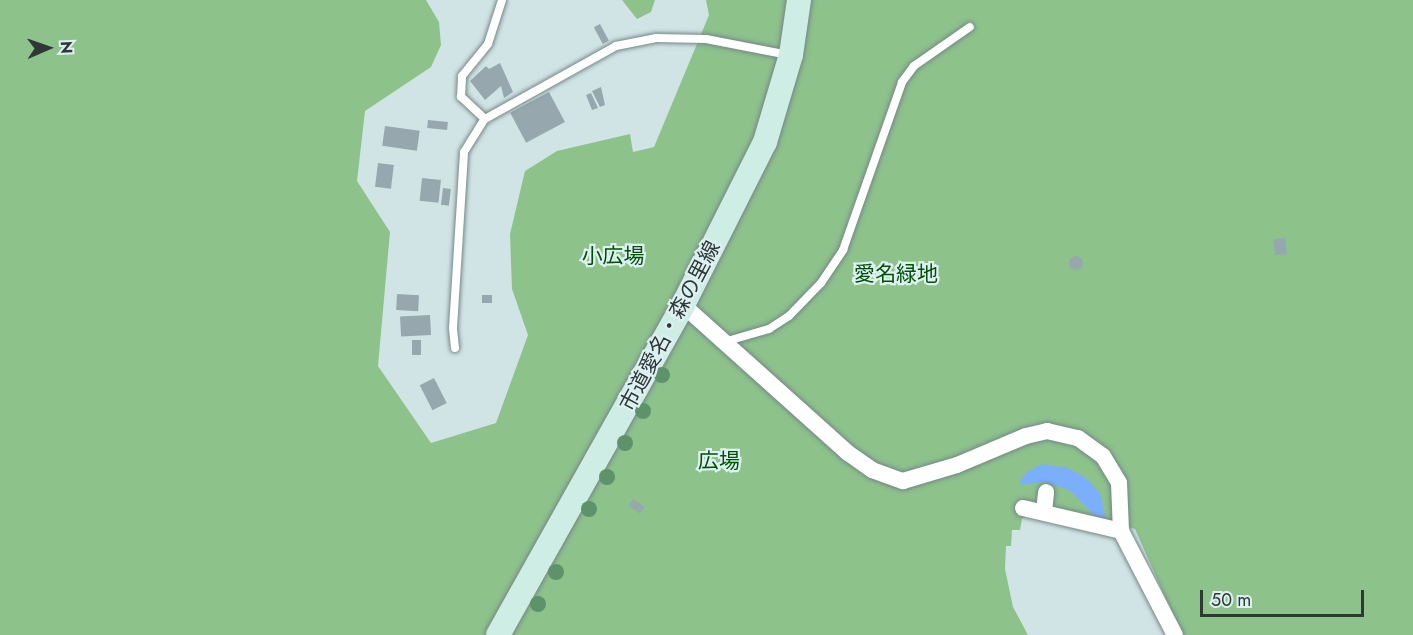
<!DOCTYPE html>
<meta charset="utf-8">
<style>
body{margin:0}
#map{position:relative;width:1413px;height:635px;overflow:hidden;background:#d1e4e5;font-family:Jost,"Noto Sans JP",sans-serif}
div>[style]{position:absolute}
.green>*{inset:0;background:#8dc28b}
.water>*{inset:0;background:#7baffc}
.building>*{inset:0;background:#97a7ae;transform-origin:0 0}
.round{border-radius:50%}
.roads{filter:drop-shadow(0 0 2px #768788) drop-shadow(0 0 2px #768788)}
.lane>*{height:8px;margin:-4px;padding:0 4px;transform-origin:4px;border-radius:4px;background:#fff}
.street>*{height:16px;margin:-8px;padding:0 8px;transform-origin:8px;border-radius:8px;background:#fff}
.secondary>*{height:24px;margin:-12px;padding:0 12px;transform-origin:12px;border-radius:12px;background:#ceede4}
.trees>*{width:16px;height:16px;margin:-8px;border-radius:50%;background:#5e936a}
span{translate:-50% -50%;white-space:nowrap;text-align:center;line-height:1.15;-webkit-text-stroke:4.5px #def1f2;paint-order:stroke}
.park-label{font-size:21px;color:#005006}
.street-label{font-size:21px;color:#2f3737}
.north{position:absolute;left:18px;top:18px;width:60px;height:60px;-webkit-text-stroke:4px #def1f2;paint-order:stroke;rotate:88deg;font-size:16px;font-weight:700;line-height:24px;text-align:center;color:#2f3737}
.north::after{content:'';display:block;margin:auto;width:21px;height:27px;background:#2f3737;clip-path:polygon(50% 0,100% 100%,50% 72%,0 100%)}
.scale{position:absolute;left:1200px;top:590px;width:164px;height:27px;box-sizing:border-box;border:3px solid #2f3737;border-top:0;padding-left:8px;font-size:18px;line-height:21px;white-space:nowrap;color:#2f3737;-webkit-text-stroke:4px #def1f2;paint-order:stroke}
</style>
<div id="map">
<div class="green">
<div style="clip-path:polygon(0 0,426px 0,439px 22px,441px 45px,431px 67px,365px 111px,357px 181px,390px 232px,378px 366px,431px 443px,496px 423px,528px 335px,512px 289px,510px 234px,525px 171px,557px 151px,630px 134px,633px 152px,654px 147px,709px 15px,706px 0,1413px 0,1413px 635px,1182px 635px,1135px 529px,1041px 506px,1022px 519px,1020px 530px,1012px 530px,1011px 546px,1006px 546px,1005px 569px,1013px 607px,1028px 635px,0 635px)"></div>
<div style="clip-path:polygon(622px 0,655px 0,651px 12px,637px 19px)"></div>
</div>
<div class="water">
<div style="clip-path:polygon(1042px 464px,1068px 468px,1086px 478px,1100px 493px,1106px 520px,1101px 522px,1069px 490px,1045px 482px,1021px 485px,1020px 481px,1027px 472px)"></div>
</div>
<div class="building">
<div style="left:600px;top:24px;width:19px;height:7px;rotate:62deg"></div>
<div style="clip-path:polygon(500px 63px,513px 92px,504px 98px,501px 86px,485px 100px,470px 81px,486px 66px,489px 69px)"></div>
<div style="clip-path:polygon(601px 87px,605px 105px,600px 107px,592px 91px)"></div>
<div style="left:549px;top:92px;width:34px;height:44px;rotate:62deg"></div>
<div style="clip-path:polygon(591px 93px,598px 108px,592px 110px,586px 95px)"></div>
<div style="left:428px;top:120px;width:20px;height:8px;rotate:6deg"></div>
<div style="left:385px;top:126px;width:35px;height:20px;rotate:8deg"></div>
<div style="left:378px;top:163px;width:16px;height:24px;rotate:7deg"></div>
<div style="left:422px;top:178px;width:19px;height:23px;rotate:6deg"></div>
<div style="left:443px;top:188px;width:8px;height:17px;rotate:7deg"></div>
<div style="left:1285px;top:238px;width:16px;height:12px;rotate:83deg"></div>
<div class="round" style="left:1069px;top:256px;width:14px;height:14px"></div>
<div style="left:397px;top:294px;width:22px;height:16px;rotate:3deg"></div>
<div style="left:492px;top:295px;width:8px;height:10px;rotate:90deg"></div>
<div style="left:430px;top:315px;width:20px;height:30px;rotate:87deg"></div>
<div style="left:412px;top:340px;width:9px;height:15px"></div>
<div style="left:434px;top:378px;width:28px;height:16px;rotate:63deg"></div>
<div style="left:633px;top:499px;width:14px;height:8px;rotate:34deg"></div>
</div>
<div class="roads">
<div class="lane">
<div style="left:485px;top:119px;width:33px;rotate:-137deg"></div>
<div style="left:461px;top:97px;width:21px;rotate:-87deg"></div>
<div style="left:462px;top:76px;width:41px;rotate:-50.9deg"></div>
<div style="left:488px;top:44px;width:46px;rotate:-72.3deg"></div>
<div style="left:724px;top:342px;width:47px;rotate:-16.1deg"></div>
<div style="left:769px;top:329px;width:24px;rotate:-33deg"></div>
<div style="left:789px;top:316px;width:46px;rotate:-45.9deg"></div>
<div style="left:821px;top:283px;width:40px;rotate:-56deg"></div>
<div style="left:843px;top:250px;width:178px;rotate:-70.6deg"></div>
<div style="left:902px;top:82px;width:20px;rotate:-53deg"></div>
<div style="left:914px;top:66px;width:68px;rotate:-34.9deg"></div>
<div style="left:455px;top:348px;width:20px;rotate:-96deg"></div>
<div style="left:453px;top:328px;width:176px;rotate:-86.4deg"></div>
<div style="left:464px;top:152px;width:39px;rotate:-58deg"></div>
<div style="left:485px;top:119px;width:150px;rotate:-29.1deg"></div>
<div style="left:616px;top:46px;width:41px;rotate:-11.3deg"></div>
<div style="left:656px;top:38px;width:50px;rotate:1.1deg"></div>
<div style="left:706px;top:39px;width:84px;rotate:11deg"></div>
</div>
<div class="street">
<div style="left:683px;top:305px;width:222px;rotate:41.9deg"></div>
<div style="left:848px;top:453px;width:29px;rotate:35deg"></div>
<div style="left:872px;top:470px;width:33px;rotate:20deg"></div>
<div style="left:903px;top:481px;width:56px;rotate:-16.5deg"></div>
<div style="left:957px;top:465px;width:75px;rotate:-22.8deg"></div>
<div style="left:1026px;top:436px;width:22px;rotate:-13deg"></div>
<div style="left:1047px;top:431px;width:32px;rotate:13deg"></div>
<div style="left:1078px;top:438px;width:31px;rotate:36deg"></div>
<div style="left:1103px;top:456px;width:31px;rotate:59deg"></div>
<div style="left:1119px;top:483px;width:48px;rotate:87.6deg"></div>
<div style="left:1121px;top:531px;width:117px;rotate:62.6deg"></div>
<div style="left:1023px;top:508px;width:101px;rotate:13.2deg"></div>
<div style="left:1044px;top:512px;width:20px;rotate:-84deg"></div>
</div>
<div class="secondary">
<div style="left:498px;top:635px;width:378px;rotate:-60.7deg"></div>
<div style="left:683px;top:305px;width:182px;rotate:-63.3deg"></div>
<div style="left:765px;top:142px;width:91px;rotate:-73.4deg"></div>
<div style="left:791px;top:55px;width:56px;rotate:-81.7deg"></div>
</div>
</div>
<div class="trees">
<div style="left:662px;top:375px"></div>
<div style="left:643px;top:411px"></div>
<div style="left:625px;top:443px"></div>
<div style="left:607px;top:477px"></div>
<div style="left:589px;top:509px"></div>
<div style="left:556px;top:572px"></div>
<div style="left:538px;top:604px"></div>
</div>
<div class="park-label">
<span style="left:613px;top:256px">小広場</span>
<span style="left:896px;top:274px">愛名緑地</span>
<span style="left:719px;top:461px">広場</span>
</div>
<div class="street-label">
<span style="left:670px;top:326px;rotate:-62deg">市道愛名・森の里線</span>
</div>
<div class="north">N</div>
<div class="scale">50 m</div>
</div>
